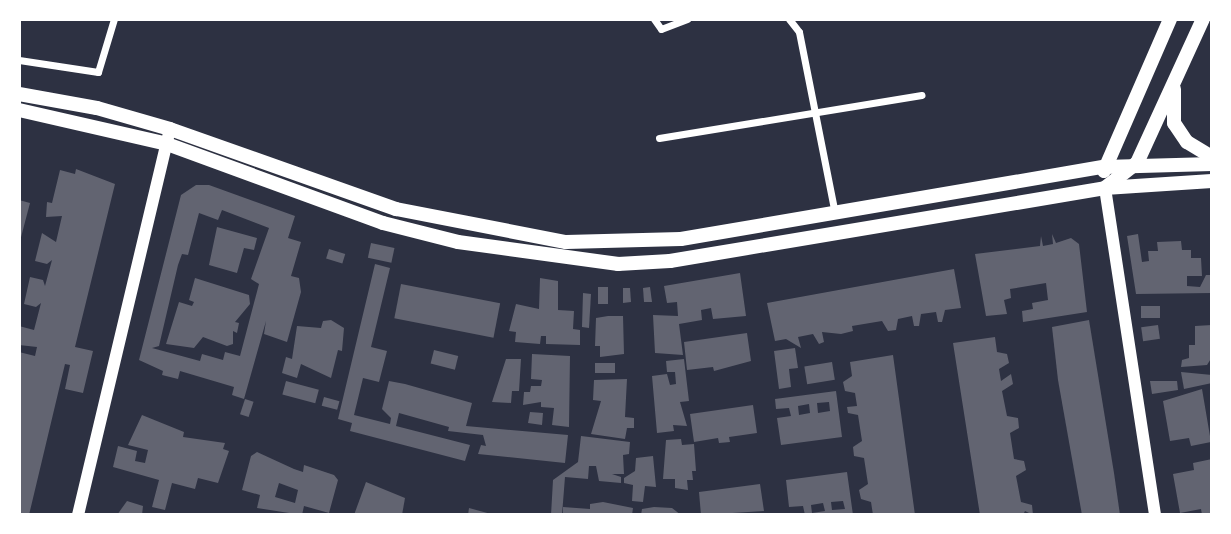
<!DOCTYPE html>
<style>
body{margin:0}
#map{position:relative;width:1231px;height:534px;overflow:hidden;background:#2d3142;font-family:"Open Sans",sans-serif}
div>[style]{position:absolute}
.building>*{inset:0;background:#626471;transform-origin:0 0}
.minor>*{height:7px;margin:-3.5px;padding:0 3.5px;transform-origin:3.5px;border-radius:3.5px;background:#fff}
.tertiary>*{height:12px;margin:-6px;padding:0 6px;transform-origin:6px;border-radius:6px;background:#fff}
.secondary>*{height:14px;margin:-7px;padding:0 7px;transform-origin:7px;border-radius:7px;background:#fff}
span{translate:-50% -50%;white-space:nowrap;text-align:center;line-height:1.15;-webkit-text-stroke:7px #fff;paint-order:stroke}
.frame{position:absolute;inset:0;border:21px solid #fff;pointer-events:none}
</style>
<div id="map">
<div class="building">
<div style="clip-path:polygon(76px 169px,115px 184px,75px 347px,93px 351px,83px 393px,65px 389px,70px 365px,65px 364px,29px 515px,19px 515px,19px 352px,35px 356px,37px 347px,19px 345px,19px 326px,34px 330px,41px 303px,36px 307px,24px 304px,30px 277px,43px 280px,45px 286px,52px 260px,47px 264px,35px 261px,42px 233px,56px 242px,62px 216px,46px 217px,47px 202px,52px 203px,60px 170px,75px 174px)"></div>
<div style="clip-path:polygon(evenodd,209px 185px,295px 216px,288px 238px,301px 242px,291px 276px,299px 278px,301px 292px,287px 342px,264px 334px,266px 321px,244px 399px,232px 395px,234px 387px,180px 371px,178px 379px,162px 375px,163px 371px,139px 360px,181px 195px,196px 185px,209px 185px,222px 210px,269px 228px,251px 279px,259px 284px,240px 356px,225px 352px,223px 360px,202px 354px,200px 361px,152px 348px,159px 346px,178px 265px,182px 254px,188px 255px,199px 213px,218px 220px,222px 210px)"></div>
<div style="clip-path:polygon(19px 200px,30px 203px,20px 241px,19px 241px)"></div>
<div style="clip-path:polygon(217px 227px,257px 238px,254px 250px,244px 248px,237px 273px,209px 265px)"></div>
<div style="clip-path:polygon(1052px 234px,1056px 243px,1071px 238px,1079px 244px,1087px 312px,1023px 322px,1022px 311px,1033px 309px,1032px 303px,1048px 300px,1046px 283px,1010px 289px,1011px 298px,1004px 300px,1007px 314px,986px 316px,975px 254px,1040px 246px,1041px 236px,1043px 246px,1053px 244px)"></div>
<div style="clip-path:polygon(1138px 234px,1142px 262px,1149px 261px,1148px 251px,1158px 251px,1157px 242px,1181px 241px,1182px 250px,1191px 250px,1191px 258px,1201px 258px,1202px 276px,1187px 276px,1187px 286px,1200px 287px,1206px 275px,1212px 275px,1212px 293px,1136px 294px,1127px 236px)"></div>
<div style="left:371px;top:243px;width:24px;height:15px;rotate:12deg"></div>
<div style="left:329px;top:249px;width:17px;height:10px;rotate:17deg"></div>
<div style="clip-path:polygon(375px 264px,390px 268px,371px 347px,387px 351px,379px 382px,363px 378px,354px 415px,390px 424px,391px 418px,382px 409px,389px 381px,405px 384px,472px 403px,466px 426px,568px 435px,565px 463px,478px 454px,481px 445px,486px 446px,483px 435px,448px 431px,449px 427px,399px 413px,396px 426px,470px 445px,465px 461px,350px 431px,352px 423px,338px 419px)"></div>
<div style="clip-path:polygon(954px 269px,961px 308px,945px 310px,942px 322px,938px 322px,936px 312px,921px 314px,919px 326px,914px 326px,912px 316px,898px 319px,896px 330px,888px 331px,882px 321px,852px 326px,853px 331px,841px 334px,822px 332px,824px 342px,819px 344px,813px 334px,798px 337px,801px 348px,786px 339px,775px 341px,767px 303px)"></div>
<div style="clip-path:polygon(740px 273px,746px 316px,713px 319px,711px 308px,701px 310px,702px 320px,679px 324px,683px 355px,655px 353px,653px 315px,678px 316px,677px 302px,667px 303px,664px 286px)"></div>
<div style="clip-path:polygon(195px 278px,249px 295px,250px 304px,235px 322px,239px 323px,237px 333px,233px 331px,233px 344px,227px 346px,203px 337px,194px 348px,166px 344px,179px 302px,192px 306px,194px 302px,189px 300px)"></div>
<div style="clip-path:polygon(540px 278px,558px 281px,558px 310px,574px 311px,573px 329px,580px 330px,580px 345px,546px 344px,546px 336px,541px 336px,540px 344px,515px 342px,516px 332px,509px 331px,516px 304px,539px 309px)"></div>
<div style="left:401px;top:284px;width:101px;height:35px;rotate:11deg"></div>
<div style="left:598px;top:287px;width:10px;height:17px"></div>
<div style="clip-path:polygon(650px 287px,652px 302px,644px 302px,643px 288px)"></div>
<div style="clip-path:polygon(623px 288px,630px 288px,631px 302px,623px 303px)"></div>
<div style="clip-path:polygon(583px 293px,591px 294px,589px 328px,582px 327px)"></div>
<div style="left:1141px;top:306px;width:19px;height:12px"></div>
<div style="clip-path:polygon(608px 316px,623px 316px,624px 354px,600px 357px,600px 346px,595px 346px,596px 318px)"></div>
<div style="clip-path:polygon(331px 320px,344px 328px,342px 351px,338px 350px,331px 378px,301px 364px,297px 378px,282px 373px,286px 357px,292px 359px,297px 326px,321px 328px,323px 321px)"></div>
<div style="clip-path:polygon(1089px 320px,1114px 473px,1120px 515px,1082px 515px,1058px 380px,1052px 327px)"></div>
<div style="left:1158px;top:325px;width:14px;height:17px;rotate:82deg"></div>
<div style="clip-path:polygon(1212px 325px,1212px 357px,1207px 365px,1181px 367px,1182px 360px,1189px 358px,1189px 345px,1195px 345px,1195px 326px)"></div>
<div style="clip-path:polygon(747px 333px,751px 361px,714px 371px,713px 367px,687px 370px,684px 342px)"></div>
<div style="clip-path:polygon(995px 337px,997px 352px,1007px 354px,1009px 363px,999px 369px,1001px 381px,1011px 374px,1013px 384px,1002px 391px,1007px 416px,1018px 418px,1019px 428px,1010px 433px,1014px 459px,1024px 461px,1026px 470px,1016px 476px,1021px 502px,1032px 505px,1033px 515px,1025px 511px,1023px 515px,980px 515px,953px 343px)"></div>
<div style="clip-path:polygon(795px 348px,798px 368px,789px 369px,791px 387px,779px 389px,774px 351px)"></div>
<div style="left:434px;top:350px;width:25px;height:14px;rotate:14deg"></div>
<div style="clip-path:polygon(532px 354px,570px 356px,569px 427px,552px 425px,554px 408px,541px 407px,541px 402px,523px 405px,524px 392px,530px 392px,531px 386px,541px 386px,542px 380px,531px 379px)"></div>
<div style="clip-path:polygon(893px 355px,915px 515px,873px 515px,871px 502px,861px 499px,859px 490px,868px 484px,864px 458px,854px 456px,853px 447px,862px 441px,858px 415px,848px 413px,847px 407px,857px 406px,855px 393px,845px 391px,843px 382px,852px 376px,850px 362px)"></div>
<div style="clip-path:polygon(506px 359px,521px 359px,519px 391px,512px 391px,511px 403px,492px 402px)"></div>
<div style="clip-path:polygon(684px 359px,689px 401px,680px 402px,687px 426px,673px 425px,674px 431px,657px 433px,652px 376px,667px 374px,670px 385px,676px 384px,675px 372px,667px 372px,666px 361px)"></div>
<div style="left:832px;top:362px;width:18px;height:28px;rotate:81deg"></div>
<div style="left:595px;top:363px;width:20px;height:10px"></div>
<div style="clip-path:polygon(1181px 372px,1212px 375px,1212px 383px,1184px 389px)"></div>
<div style="clip-path:polygon(627px 379px,625px 417px,634px 418px,634px 428px,627px 428px,625px 439px,591px 434px,601px 401px,593px 400px,594px 380px)"></div>
<div style="left:286px;top:381px;width:34px;height:14px;rotate:15deg"></div>
<div style="clip-path:polygon(1150px 381px,1177px 381px,1178px 390px,1152px 394px)"></div>
<div style="clip-path:polygon(1202px 389px,1211px 442px,1191px 446px,1189px 438px,1170px 441px,1163px 401px)"></div>
<div style="clip-path:polygon(evenodd,836px 391px,842px 437px,781px 445px,777px 418px,791px 416px,789px 408px,776px 409px,775px 399px,836px 391px,829px 402px,830px 411px,818px 413px,817px 403px,829px 402px,836px 391px,809px 404px,810px 413px,799px 415px,798px 406px,809px 404px)"></div>
<div style="left:324px;top:397px;width:16px;height:9px;rotate:15deg"></div>
<div style="left:245px;top:399px;width:9px;height:16px;rotate:18deg"></div>
<div style="clip-path:polygon(753px 405px,757px 433px,729px 437px,730px 442px,719px 443px,718px 438px,694px 442px,690px 414px)"></div>
<div style="clip-path:polygon(530px 412px,543px 413px,542px 425px,528px 423px)"></div>
<div style="clip-path:polygon(142px 415px,184px 432px,183px 437px,225px 443px,223px 449px,229px 451px,218px 483px,198px 478px,195px 489px,172px 483px,165px 510px,152px 507px,159px 480px,113px 467px,118px 446px,137px 451px,135px 461px,145px 463px,148px 450px,128px 445px)"></div>
<div style="clip-path:polygon(581px 436px,630px 442px,629px 454px,623px 455px,624px 474px,612px 474px,621px 477px,621px 483px,599px 481px,596px 466px,589px 466px,588px 479px,565px 477px,562px 515px,551px 515px,553px 480px,578px 462px)"></div>
<div style="clip-path:polygon(681px 439px,682px 445px,694px 444px,696px 471px,692px 471px,693px 480px,687px 480px,688px 490px,675px 488px,675px 479px,663px 479px,666px 440px)"></div>
<div style="clip-path:polygon(evenodd,257px 452px,294px 469px,303px 472px,304px 465px,334px 475px,338px 480px,329px 513px,304px 506px,302px 515px,257px 508px,260px 495px,242px 490px,251px 456px,257px 452px,279px 483px,298px 490px,295px 503px,275px 497px,279px 483px)"></div>
<div style="clip-path:polygon(653px 456px,656px 487px,645px 486px,643px 502px,632px 501px,633px 485px,624px 483px,624px 478px,635px 471px,636px 458px)"></div>
<div style="clip-path:polygon(1212px 459px,1212px 515px,1202px 515px,1201px 509px,1180px 513px,1173px 474px,1194px 470px,1193px 463px)"></div>
<div style="clip-path:polygon(evenodd,847px 472px,853px 515px,805px 515px,803px 506px,789px 507px,786px 480px,847px 472px,843px 501px,845px 509px,832px 510px,831px 502px,843px 501px,847px 472px,823px 503px,825px 511px,812px 513px,811px 505px,823px 503px)"></div>
<div style="clip-path:polygon(366px 482px,405px 498px,402px 515px,354px 515px)"></div>
<div style="clip-path:polygon(760px 484px,764px 511px,701px 515px,699px 492px)"></div>
<div style="clip-path:polygon(127px 501px,143px 506px,142px 515px,117px 515px)"></div>
<div style="clip-path:polygon(603px 502px,633px 508px,632px 515px,563px 515px,563px 507px,590px 509px,590px 504px)"></div>
<div style="clip-path:polygon(654px 507px,672px 508px,681px 515px,641px 515px,642px 509px)"></div>
<div style="clip-path:polygon(469px 508px,491px 514px,490px 515px,468px 515px)"></div>
</div>
<div class="minor">
<div style="left:654px;top:19px;width:12px;rotate:55deg"></div>
<div style="left:661px;top:29px;width:28px;rotate:-21deg"></div>
<div style="left:789px;top:19px;width:16px;rotate:52deg"></div>
<div style="left:799px;top:32px;width:186px;rotate:78.8deg"></div>
<div style="left:19px;top:60px;width:80px;rotate:8.6deg"></div>
<div style="left:98px;top:72px;width:55px;rotate:-73.2deg"></div>
<div style="left:659px;top:138px;width:266px;rotate:-9.3deg"></div>
</div>
<div class="tertiary">
<div style="left:1105px;top:188px;width:331px;rotate:81.3deg"></div>
<div style="left:78px;top:515px;width:397px;rotate:-76.6deg"></div>
</div>
<div class="secondary">
<div style="left:1174px;top:89px;width:34px;rotate:90deg"></div>
<div style="left:1174px;top:123px;width:23px;rotate:56deg"></div>
<div style="left:1187px;top:142px;width:29px;rotate:31deg"></div>
<div style="left:19px;top:94px;width:79px;rotate:10.2deg"></div>
<div style="left:97px;top:108px;width:76px;rotate:16deg"></div>
<div style="left:170px;top:129px;width:240px;rotate:19.5deg"></div>
<div style="left:396px;top:209px;width:173px;rotate:11deg"></div>
<div style="left:566px;top:242px;width:115px;rotate:-1.5deg"></div>
<div style="left:681px;top:239px;width:429px;rotate:-9.7deg"></div>
<div style="left:1104px;top:167px;width:108px;rotate:-1.6deg"></div>
<div style="left:19px;top:110px;width:152px;rotate:12.9deg"></div>
<div style="left:167px;top:144px;width:230px;rotate:20.1deg"></div>
<div style="left:383px;top:223px;width:77px;rotate:14.2deg"></div>
<div style="left:458px;top:242px;width:162px;rotate:7.8deg"></div>
<div style="left:618px;top:264px;width:52px;rotate:-3.3deg"></div>
<div style="left:670px;top:261px;width:441px;rotate:-9.5deg"></div>
<div style="left:1105px;top:188px;width:107px;rotate:-3.7deg"></div>
<div style="left:1104px;top:171px;width:166px;rotate:-66.5deg"></div>
<div style="left:1106px;top:187px;width:39px;rotate:-38deg"></div>
<div style="left:1137px;top:163px;width:158px;rotate:-65.4deg"></div>
</div>
<div class="frame"></div>
</div>
